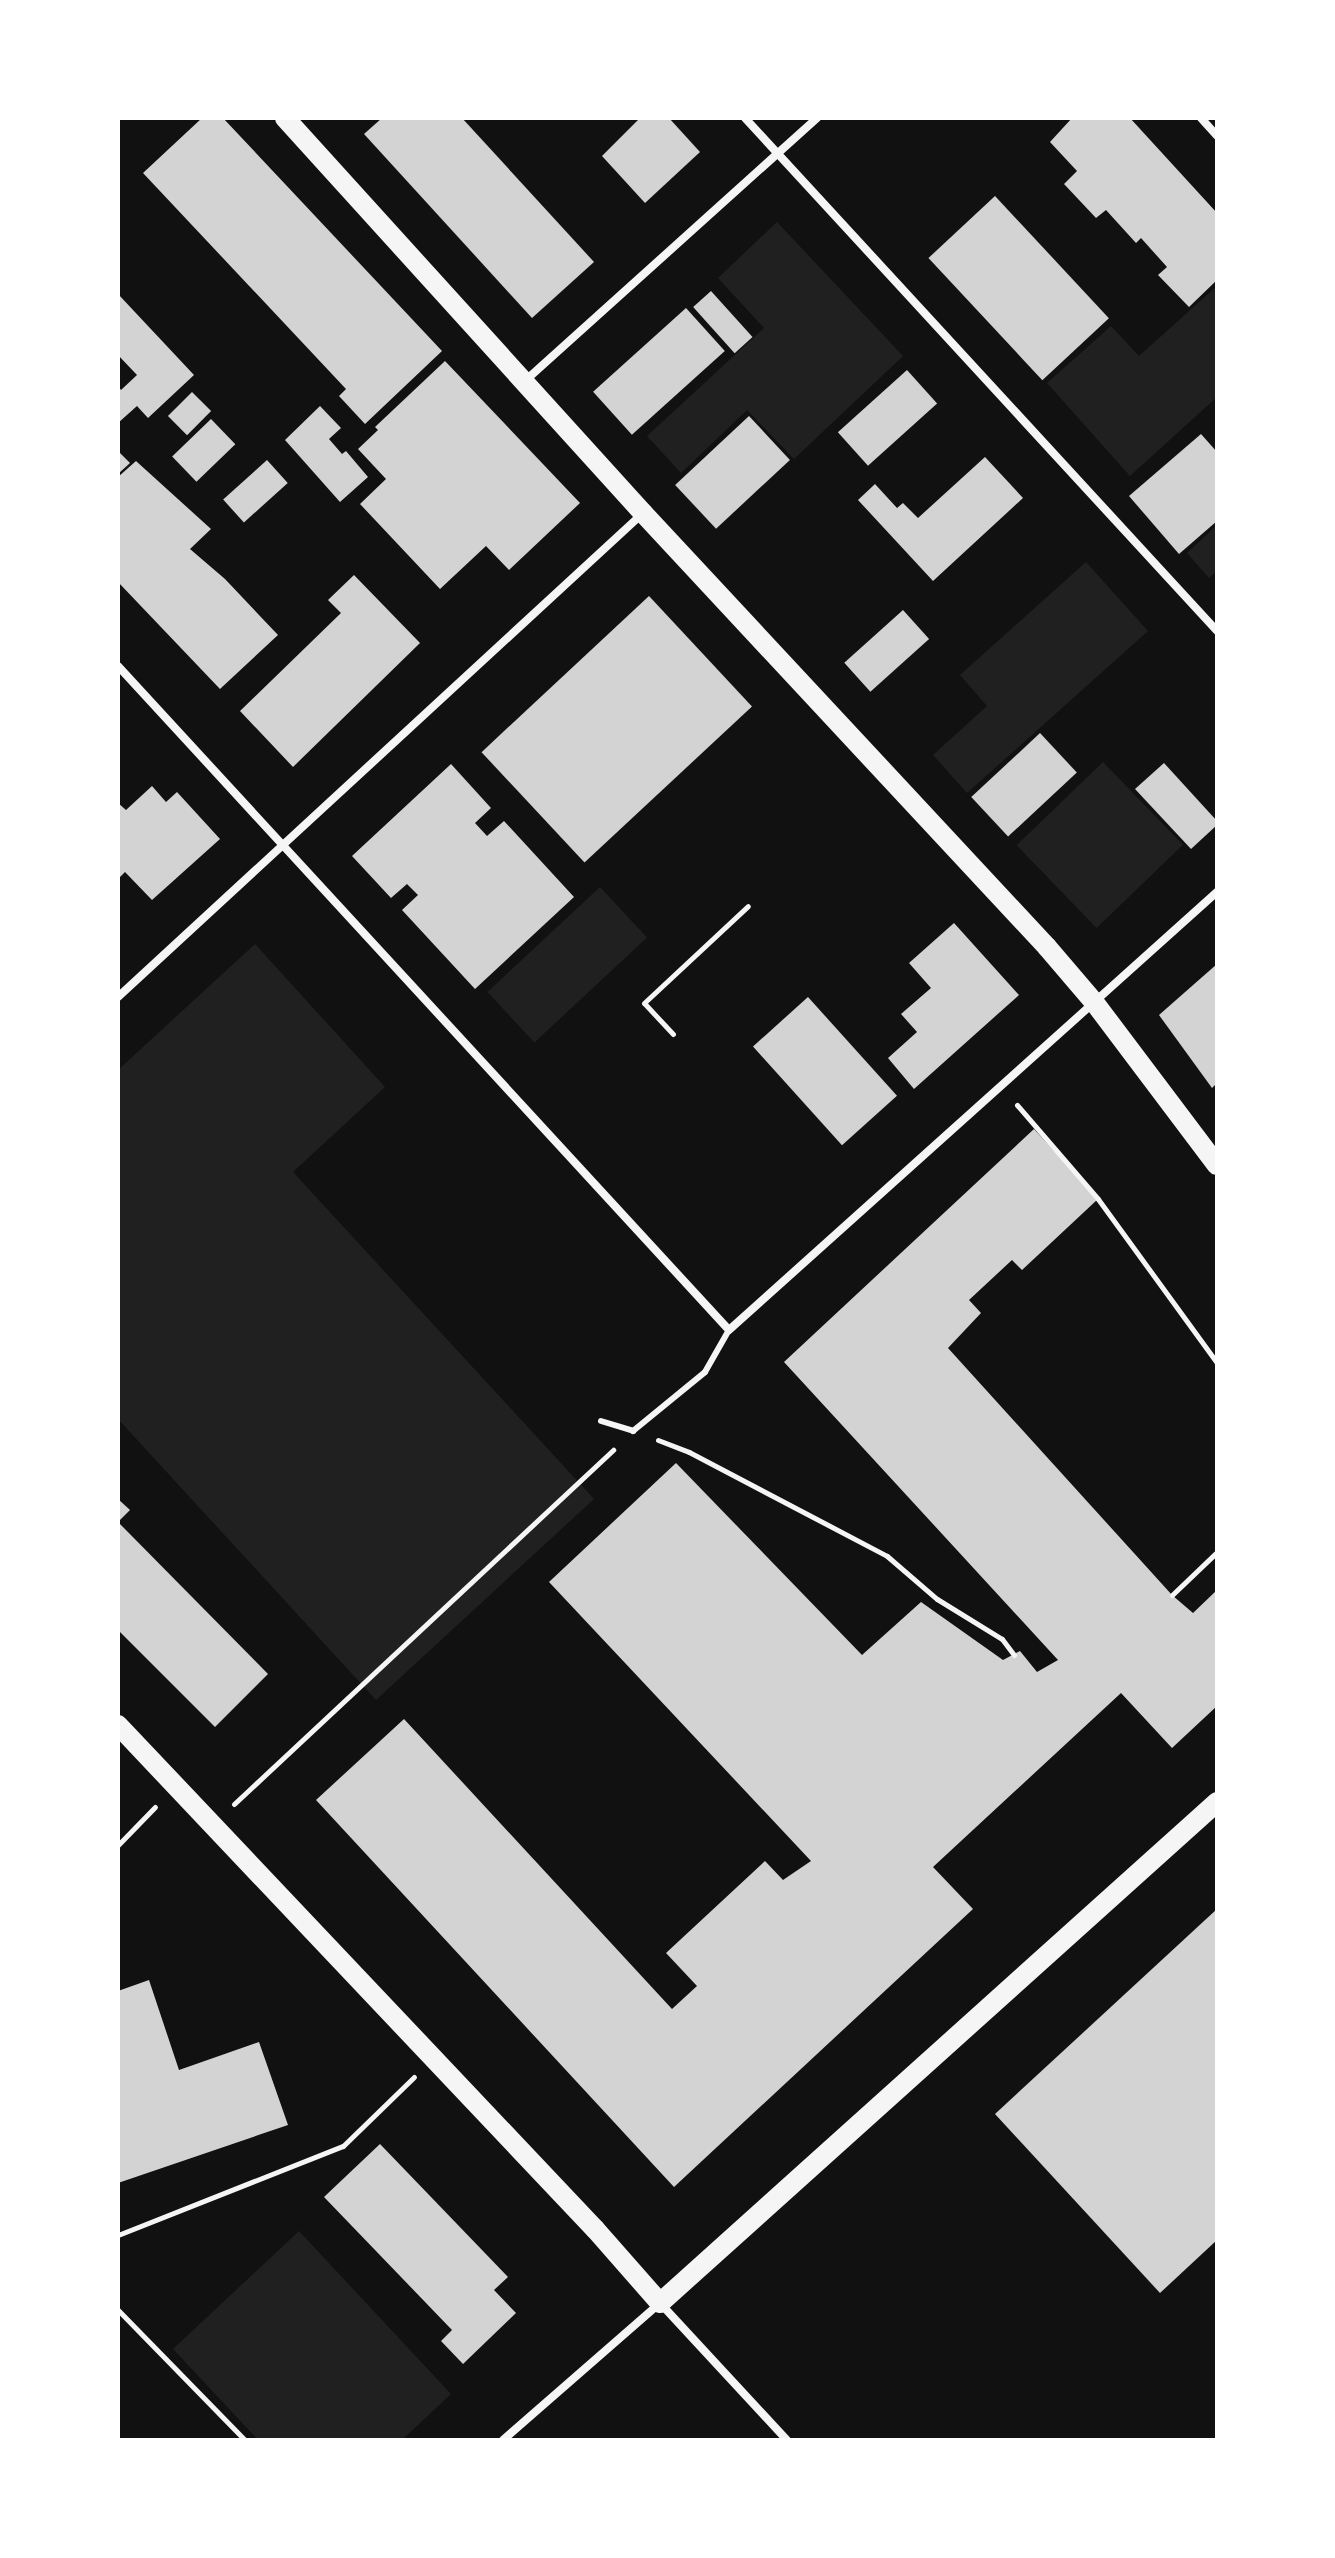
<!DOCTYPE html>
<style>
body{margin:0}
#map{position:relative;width:1335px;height:2558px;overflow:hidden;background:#111;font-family:"Fira Sans",sans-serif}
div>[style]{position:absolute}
.green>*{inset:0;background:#202020;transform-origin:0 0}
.building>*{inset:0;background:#d3d3d3;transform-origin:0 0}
.path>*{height:5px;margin:-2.5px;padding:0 2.5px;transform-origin:2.5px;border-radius:2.5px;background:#f5f5f5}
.service>*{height:6px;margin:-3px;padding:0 3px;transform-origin:3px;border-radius:3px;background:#f5f5f5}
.minor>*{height:8px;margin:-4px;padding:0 4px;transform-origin:4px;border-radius:4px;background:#f5f5f5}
.primary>*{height:20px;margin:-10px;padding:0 10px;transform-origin:10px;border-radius:10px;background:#f5f5f5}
span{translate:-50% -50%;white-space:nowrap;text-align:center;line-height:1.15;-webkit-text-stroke:7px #fff;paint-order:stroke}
.frame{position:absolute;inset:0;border:120px solid #fff;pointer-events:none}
</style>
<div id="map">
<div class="green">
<div style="clip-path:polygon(777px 222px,903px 356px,794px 459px,747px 410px,681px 473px,647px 436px,764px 328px,718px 278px)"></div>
<div style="clip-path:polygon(1217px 286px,1217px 397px,1130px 476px,1047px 383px,1111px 326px,1139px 356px)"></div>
<div style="clip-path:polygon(1217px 525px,1217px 571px,1209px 578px,1187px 553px)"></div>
<div style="clip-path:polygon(1086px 562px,1148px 631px,967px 793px,933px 755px,987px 706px,960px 675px)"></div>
<div style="left:1103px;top:762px;width:115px;height:120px;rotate:46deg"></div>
<div style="left:600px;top:887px;width:69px;height:154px;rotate:47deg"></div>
<div style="clip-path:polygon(255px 944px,385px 1087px,293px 1172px,594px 1499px,376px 1700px,118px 1419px,118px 1070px)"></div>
<div style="clip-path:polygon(299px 2231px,451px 2394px,402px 2440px,258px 2440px,173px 2349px)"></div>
</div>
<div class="building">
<div style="clip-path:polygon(202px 118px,223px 118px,442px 351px,365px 424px,339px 396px,346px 389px,143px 173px)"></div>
<div style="clip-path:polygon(382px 118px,462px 118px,594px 262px,532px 318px,364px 134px)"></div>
<div style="clip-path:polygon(640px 118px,669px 118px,700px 152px,645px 203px,602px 156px)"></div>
<div style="clip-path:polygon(1072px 118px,1130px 118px,1217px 213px,1217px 280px,1189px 307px,1158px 275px,1167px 267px,1141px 238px,1136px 243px,1106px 210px,1096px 218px,1064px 184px,1077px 171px,1050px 142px)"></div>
<div style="left:995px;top:196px;width:167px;height:91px;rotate:47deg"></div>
<div style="left:711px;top:291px;width:62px;height:24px;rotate:48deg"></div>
<div style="clip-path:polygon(118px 294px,194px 375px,148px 418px,137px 406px,118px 423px,118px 386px,121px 390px,137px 375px,118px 355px)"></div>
<div style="left:686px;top:308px;width:58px;height:125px;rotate:48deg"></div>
<div style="clip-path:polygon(445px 361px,580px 503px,509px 570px,486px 546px,440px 589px,360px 504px,386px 479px,358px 449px,378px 430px,375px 427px)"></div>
<div style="left:907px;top:370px;width:45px;height:93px;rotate:48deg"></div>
<div style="left:192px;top:392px;width:27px;height:34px;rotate:45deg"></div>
<div style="clip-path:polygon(320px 406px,341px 428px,329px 439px,342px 454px,346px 451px,368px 477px,340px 502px,285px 440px)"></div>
<div style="left:749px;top:416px;width:60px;height:101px;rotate:47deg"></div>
<div style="left:211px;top:419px;width:35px;height:54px;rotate:46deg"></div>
<div style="clip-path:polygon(1201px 434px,1217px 452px,1217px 521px,1179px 554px,1129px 496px)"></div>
<div style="clip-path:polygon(118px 451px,130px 463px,118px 474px)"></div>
<div style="clip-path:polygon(985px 457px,1023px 498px,933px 581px,858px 500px,875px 484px,897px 508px,903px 503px,918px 518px)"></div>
<div style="left:267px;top:460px;width:31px;height:59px;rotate:48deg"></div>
<div style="clip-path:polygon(136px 461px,211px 529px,190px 549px,225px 579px,278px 635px,220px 689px,118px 582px,118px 477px)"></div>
<div style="clip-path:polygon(354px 575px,420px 643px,293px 767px,240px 711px,341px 613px,328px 600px)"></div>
<div style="left:649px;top:596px;width:151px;height:229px;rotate:47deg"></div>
<div style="left:903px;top:610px;width:39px;height:79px;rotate:48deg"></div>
<div style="left:1040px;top:733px;width:54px;height:94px;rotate:47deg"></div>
<div style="clip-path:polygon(1164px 763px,1217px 821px,1217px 825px,1191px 849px,1135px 789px)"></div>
<div style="clip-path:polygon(451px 764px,491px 808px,475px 823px,487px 836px,504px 821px,574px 897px,475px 989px,402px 910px,418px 895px,407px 884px,391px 898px,352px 856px)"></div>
<div style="clip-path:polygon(152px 786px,166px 802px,177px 792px,220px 839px,152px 900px,125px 872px,118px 879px,118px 803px,126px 810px)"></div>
<div style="clip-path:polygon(954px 923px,1019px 995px,914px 1089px,888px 1058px,917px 1032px,901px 1014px,931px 988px,909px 963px)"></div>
<div style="clip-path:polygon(1217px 964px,1217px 1083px,1212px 1088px,1159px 1015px)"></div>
<div style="left:808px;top:997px;width:133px;height:74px;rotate:48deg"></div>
<div style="clip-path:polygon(1034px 1129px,1098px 1199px,1022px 1270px,1012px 1260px,969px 1300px,981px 1313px,948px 1348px,1172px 1595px,1193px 1613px,1217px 1590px,1217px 1706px,1172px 1748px,1121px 1693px,933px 1867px,973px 1909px,674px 2187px,316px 1800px,404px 1719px,672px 2009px,697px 1986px,666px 1953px,765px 1861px,783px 1880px,811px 1861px,549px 1582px,676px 1463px,862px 1655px,921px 1602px,1003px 1660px,1020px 1651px,1037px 1672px,1058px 1660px,784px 1362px)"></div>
<div style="clip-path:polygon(118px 1499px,130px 1510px,118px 1522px)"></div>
<div style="clip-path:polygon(118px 1522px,268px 1674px,215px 1727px,118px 1630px)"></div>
<div style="clip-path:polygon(1217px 1909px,1217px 2240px,1160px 2293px,995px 2114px)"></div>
<div style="clip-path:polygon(149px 1980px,179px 2070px,259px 2042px,288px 2125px,118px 2183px,118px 1991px)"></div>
<div style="clip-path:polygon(380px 2144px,508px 2277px,494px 2290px,516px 2313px,463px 2364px,441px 2341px,452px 2330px,324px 2197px)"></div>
</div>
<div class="path">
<div style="left:673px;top:1034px;width:42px;rotate:-133.1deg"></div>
<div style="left:644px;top:1003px;width:142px;rotate:-43deg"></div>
<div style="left:1017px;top:1105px;width:124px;rotate:49.2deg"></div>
<div style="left:1098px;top:1199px;width:203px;rotate:54deg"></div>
<div style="left:658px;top:1440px;width:33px;rotate:21deg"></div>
<div style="left:689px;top:1452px;width:224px;rotate:27.7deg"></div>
<div style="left:887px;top:1556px;width:66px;rotate:40.7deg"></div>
<div style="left:937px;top:1599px;width:76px;rotate:31.6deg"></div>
<div style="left:1002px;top:1639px;width:20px;rotate:53deg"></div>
<div style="left:1172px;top:1595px;width:62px;rotate:-43.7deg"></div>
<div style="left:234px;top:1804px;width:519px;rotate:-43.05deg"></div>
<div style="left:118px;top:1845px;width:53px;rotate:-45.8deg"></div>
<div style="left:118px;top:2235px;width:242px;rotate:-21.6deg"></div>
<div style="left:343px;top:2146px;width:99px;rotate:-44.2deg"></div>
<div style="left:118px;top:2310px;width:182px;rotate:45.7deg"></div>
</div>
<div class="service">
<div style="left:601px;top:1421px;width:34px;rotate:17deg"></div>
<div style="left:633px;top:1431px;width:93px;rotate:-39.3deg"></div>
<div style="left:705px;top:1372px;width:48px;rotate:-60.3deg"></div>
</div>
<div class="minor">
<div style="left:745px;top:118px;width:697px;rotate:47.38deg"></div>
<div style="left:1201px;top:118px;width:24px;rotate:48deg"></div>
<div style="left:526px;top:380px;width:392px;rotate:-42deg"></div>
<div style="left:118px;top:666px;width:902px;rotate:47.38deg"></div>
<div style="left:729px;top:1330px;width:656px;rotate:-41.91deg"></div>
<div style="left:118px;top:997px;width:714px;rotate:-42.67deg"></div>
<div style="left:503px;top:2440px;width:208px;rotate:-41.1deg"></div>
<div style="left:660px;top:2303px;width:187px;rotate:47.2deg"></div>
</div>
<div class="primary">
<div style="left:285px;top:118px;width:533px;rotate:47.81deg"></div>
<div style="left:643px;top:513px;width:593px;rotate:47.05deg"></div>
<div style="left:1047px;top:947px;width:72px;rotate:49.5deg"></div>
<div style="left:1094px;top:1002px;width:204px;rotate:53deg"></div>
<div style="left:118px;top:1725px;width:694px;rotate:46.58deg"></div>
<div style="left:595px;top:2229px;width:98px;rotate:48.7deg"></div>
<div style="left:660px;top:2303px;width:749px;rotate:-41.97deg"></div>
</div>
<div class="frame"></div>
</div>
